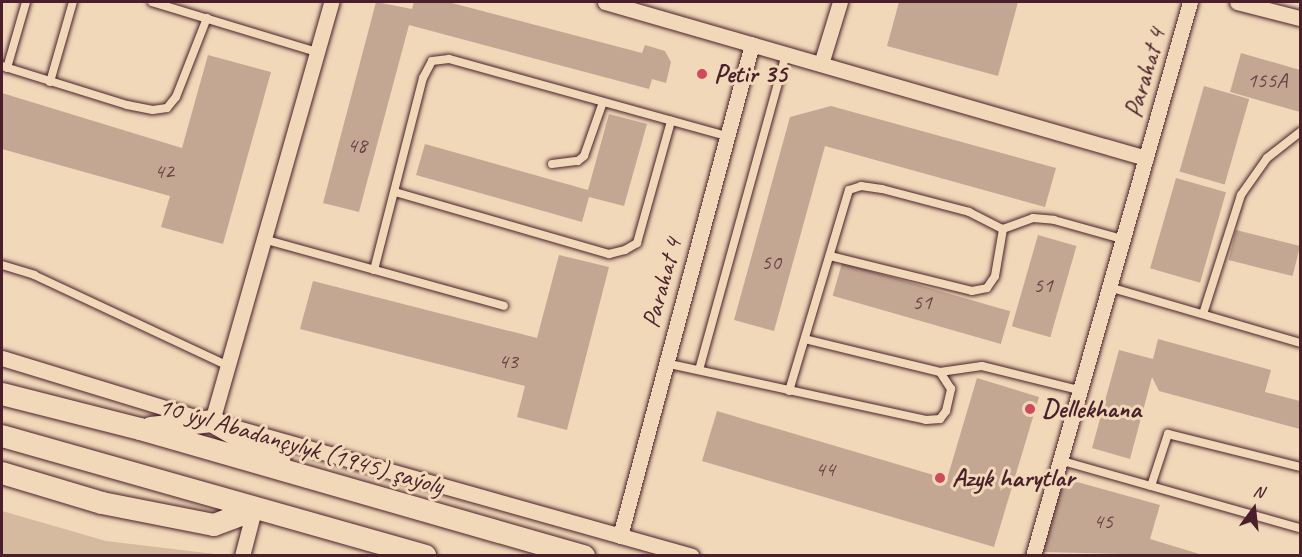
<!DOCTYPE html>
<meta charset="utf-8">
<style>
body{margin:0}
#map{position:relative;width:1302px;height:557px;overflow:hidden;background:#f0d8b8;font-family:Caveat,sans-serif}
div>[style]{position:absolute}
.green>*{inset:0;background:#d5baa0}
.building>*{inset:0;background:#c4a793;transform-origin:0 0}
.roads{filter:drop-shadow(0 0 2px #4a1f2b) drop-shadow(0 0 2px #4a1f2b)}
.service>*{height:8px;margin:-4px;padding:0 4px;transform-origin:4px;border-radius:4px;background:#f0d8b8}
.minor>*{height:15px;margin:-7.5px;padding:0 7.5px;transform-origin:7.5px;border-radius:7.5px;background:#f0d8b8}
.primary>*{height:22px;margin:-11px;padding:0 11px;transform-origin:11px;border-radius:11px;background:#f0d8b8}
.dots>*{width:16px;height:16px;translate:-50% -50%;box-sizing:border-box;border:3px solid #f0d8b8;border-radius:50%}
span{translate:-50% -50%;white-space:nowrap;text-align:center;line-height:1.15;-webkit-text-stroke:6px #f0d8b8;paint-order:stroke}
.number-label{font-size:22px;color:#684145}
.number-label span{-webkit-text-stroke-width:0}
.street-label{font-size:26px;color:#4a1f2b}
.poi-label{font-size:26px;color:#4a1f2b;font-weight:700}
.left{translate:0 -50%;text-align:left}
.frame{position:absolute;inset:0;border:3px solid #4a1f2b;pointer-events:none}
.north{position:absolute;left:1224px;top:479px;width:60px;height:60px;-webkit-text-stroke:4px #f0d8b8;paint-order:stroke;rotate:15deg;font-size:16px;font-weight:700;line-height:24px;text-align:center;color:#4a1f2b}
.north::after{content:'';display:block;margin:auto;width:21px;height:27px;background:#4a1f2b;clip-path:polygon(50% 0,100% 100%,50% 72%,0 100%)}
</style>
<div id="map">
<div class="green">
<div style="clip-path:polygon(2px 511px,106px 541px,223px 555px,2px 555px)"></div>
</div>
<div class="building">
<div style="clip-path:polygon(376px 2px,412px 9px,414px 2px,448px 2px,642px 53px,645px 45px,665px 51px,671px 62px,666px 83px,652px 79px,649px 89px,409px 25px,359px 212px,323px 203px)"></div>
<div style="clip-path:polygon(899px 2px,1018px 2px,998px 76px,887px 46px)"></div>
<div style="clip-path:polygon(1241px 53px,1300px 70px,1300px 112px,1230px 92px)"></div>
<div style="clip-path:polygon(208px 55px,271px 72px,223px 244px,161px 227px,170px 196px,2px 149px,2px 93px,182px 148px)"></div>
<div style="left:1204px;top:86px;width:47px;height:89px;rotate:16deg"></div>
<div style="clip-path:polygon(831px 106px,1056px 168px,1045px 207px,825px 146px,774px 331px,734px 320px,790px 117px)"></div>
<div style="clip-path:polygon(609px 114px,647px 124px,624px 206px,589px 197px,582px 222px,416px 175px,425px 144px,588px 190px)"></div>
<div style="left:1176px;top:178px;width:52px;height:94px;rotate:16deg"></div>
<div style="left:1236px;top:230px;width:66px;height:31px;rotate:14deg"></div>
<div style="left:1038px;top:235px;width:40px;height:95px;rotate:16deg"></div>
<div style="clip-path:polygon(559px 255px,609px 267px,567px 430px,517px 417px,525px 386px,300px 329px,313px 281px,537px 338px)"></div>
<div style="left:842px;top:263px;width:175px;height:34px;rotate:16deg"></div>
<div style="clip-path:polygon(1158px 339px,1271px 370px,1265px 392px,1300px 401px,1300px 429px,1159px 391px,1152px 377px,1130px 459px,1092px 448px,1119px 350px,1153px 359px)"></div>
<div style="clip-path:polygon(977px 378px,1039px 397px,994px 547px,702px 461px,717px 411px,947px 479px)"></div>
<div style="clip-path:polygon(1063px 478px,1160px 505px,1150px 539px,1206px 556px,1042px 552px)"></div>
</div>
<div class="roads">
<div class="service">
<div style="left:152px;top:2px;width:172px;rotate:16.9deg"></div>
<div style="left:2px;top:66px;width:131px;rotate:17.3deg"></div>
<div style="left:127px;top:105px;width:26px;rotate:11deg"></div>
<div style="left:153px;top:110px;width:14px;rotate:-8deg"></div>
<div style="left:167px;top:108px;width:14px;rotate:-51deg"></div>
<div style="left:176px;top:97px;width:85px;rotate:-68.6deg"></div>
<div style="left:7px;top:68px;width:69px;rotate:-73.9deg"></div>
<div style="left:50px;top:82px;width:83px;rotate:-74deg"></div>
<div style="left:552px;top:164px;width:26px;rotate:-7deg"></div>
<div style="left:578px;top:161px;width:8px;rotate:-40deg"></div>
<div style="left:584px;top:156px;width:57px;rotate:-70.6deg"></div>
<div style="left:395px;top:192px;width:223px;rotate:16.2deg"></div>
<div style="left:609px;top:254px;width:16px;rotate:-14deg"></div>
<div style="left:625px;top:250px;width:14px;rotate:-30deg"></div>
<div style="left:637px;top:243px;width:127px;rotate:-74.4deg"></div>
<div style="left:1003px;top:229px;width:32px;rotate:-20deg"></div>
<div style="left:1033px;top:218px;width:21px;rotate:5deg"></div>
<div style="left:1054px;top:220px;width:71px;rotate:15.6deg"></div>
<div style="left:263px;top:239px;width:250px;rotate:15.5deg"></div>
<div style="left:830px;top:256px;width:146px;rotate:13.8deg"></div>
<div style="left:972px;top:291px;width:15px;rotate:-11deg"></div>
<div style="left:987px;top:288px;width:14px;rotate:-56deg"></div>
<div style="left:995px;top:276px;width:48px;rotate:-80.3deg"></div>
<div style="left:2px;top:265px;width:34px;rotate:17deg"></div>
<div style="left:34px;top:275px;width:212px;rotate:25.1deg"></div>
<div style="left:374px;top:270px;width:198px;rotate:-75.7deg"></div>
<div style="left:423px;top:78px;width:19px;rotate:-62deg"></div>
<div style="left:432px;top:61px;width:17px;rotate:-7deg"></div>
<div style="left:449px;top:59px;width:288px;rotate:15.5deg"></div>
<div style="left:1109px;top:287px;width:199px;rotate:16.3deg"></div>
<div style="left:1203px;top:314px;width:125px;rotate:-72.3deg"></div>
<div style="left:1241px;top:195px;width:45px;rotate:-54.9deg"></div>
<div style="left:1267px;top:158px;width:42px;rotate:-38.2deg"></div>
<div style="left:665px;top:363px;width:267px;rotate:12.3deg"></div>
<div style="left:926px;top:420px;width:14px;rotate:-4deg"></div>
<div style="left:940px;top:419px;width:10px;rotate:-53deg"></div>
<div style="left:946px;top:411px;width:23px;rotate:-77deg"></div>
<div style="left:951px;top:389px;width:20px;rotate:-123deg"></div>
<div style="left:940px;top:372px;width:139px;rotate:-166.3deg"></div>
<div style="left:699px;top:370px;width:328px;rotate:-74.6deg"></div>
<div style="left:940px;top:372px;width:42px;rotate:-8.1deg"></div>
<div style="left:982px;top:366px;width:100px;rotate:13.9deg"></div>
<div style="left:789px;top:391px;width:210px;rotate:-73.4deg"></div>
<div style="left:849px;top:190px;width:13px;rotate:-18deg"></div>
<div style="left:861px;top:186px;width:21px;rotate:8deg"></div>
<div style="left:882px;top:189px;width:90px;rotate:14.8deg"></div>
<div style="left:969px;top:212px;width:38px;rotate:27deg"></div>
<div style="left:1059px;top:460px;width:250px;rotate:15.8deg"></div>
<div style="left:1151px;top:486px;width:55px;rotate:-71.9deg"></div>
<div style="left:1168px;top:434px;width:136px;rotate:14deg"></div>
</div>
<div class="minor">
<div style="left:605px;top:2px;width:563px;rotate:16.09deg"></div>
<div style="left:1237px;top:2px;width:65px;rotate:14.3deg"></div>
<div style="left:821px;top:64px;width:65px;rotate:-73deg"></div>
<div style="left:2px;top:358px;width:209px;rotate:17deg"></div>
<div style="left:212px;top:421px;width:436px;rotate:-74.1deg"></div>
<div style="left:237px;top:428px;width:472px;rotate:15.7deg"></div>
<div style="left:620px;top:536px;width:509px;rotate:-74.98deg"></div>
<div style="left:242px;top:556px;width:48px;rotate:-75.4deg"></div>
<div style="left:1033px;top:556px;width:576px;rotate:-74.18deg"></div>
</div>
<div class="primary">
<div style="left:2px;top:394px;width:142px;rotate:14.2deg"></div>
<div style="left:140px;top:429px;width:462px;rotate:16deg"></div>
<div style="left:151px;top:428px;width:61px;rotate:-6.5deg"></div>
<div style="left:212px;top:421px;width:78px;rotate:30.2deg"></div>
<div style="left:2px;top:436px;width:440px;rotate:15.8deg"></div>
<div style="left:2px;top:473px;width:104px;rotate:16.7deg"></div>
<div style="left:102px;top:503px;width:114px;rotate:11.1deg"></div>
<div style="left:214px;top:525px;width:43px;rotate:-20.6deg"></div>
</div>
</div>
<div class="dots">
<div style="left:702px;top:74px;background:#d1495b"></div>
<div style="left:1030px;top:409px;background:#d1495b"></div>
<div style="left:940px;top:478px;background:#d1495b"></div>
</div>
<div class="number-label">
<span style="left:1267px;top:81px">155A</span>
<span style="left:357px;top:146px">48</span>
<span style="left:164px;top:172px">42</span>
<span style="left:771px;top:263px">50</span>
<span style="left:1043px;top:286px">51</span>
<span style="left:922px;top:303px">51</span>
<span style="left:508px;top:362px">43</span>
<span style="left:825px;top:470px">44</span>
<span style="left:1103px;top:522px">45</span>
</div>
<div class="street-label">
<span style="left:1145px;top:73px;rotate:-74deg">Parahat 4</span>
<span style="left:662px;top:283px;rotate:-75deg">Parahat 4</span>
<span style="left:301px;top:446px;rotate:16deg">10 ýyl Abadançylyk (1945) şaýoly</span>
</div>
<div class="poi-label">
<span class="left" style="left:714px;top:74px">Petir 35</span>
<span class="left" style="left:1042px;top:409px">Dellekhana</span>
<span class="left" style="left:952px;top:478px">Azyk harytlar</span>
</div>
<div class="frame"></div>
<div class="north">N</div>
</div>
